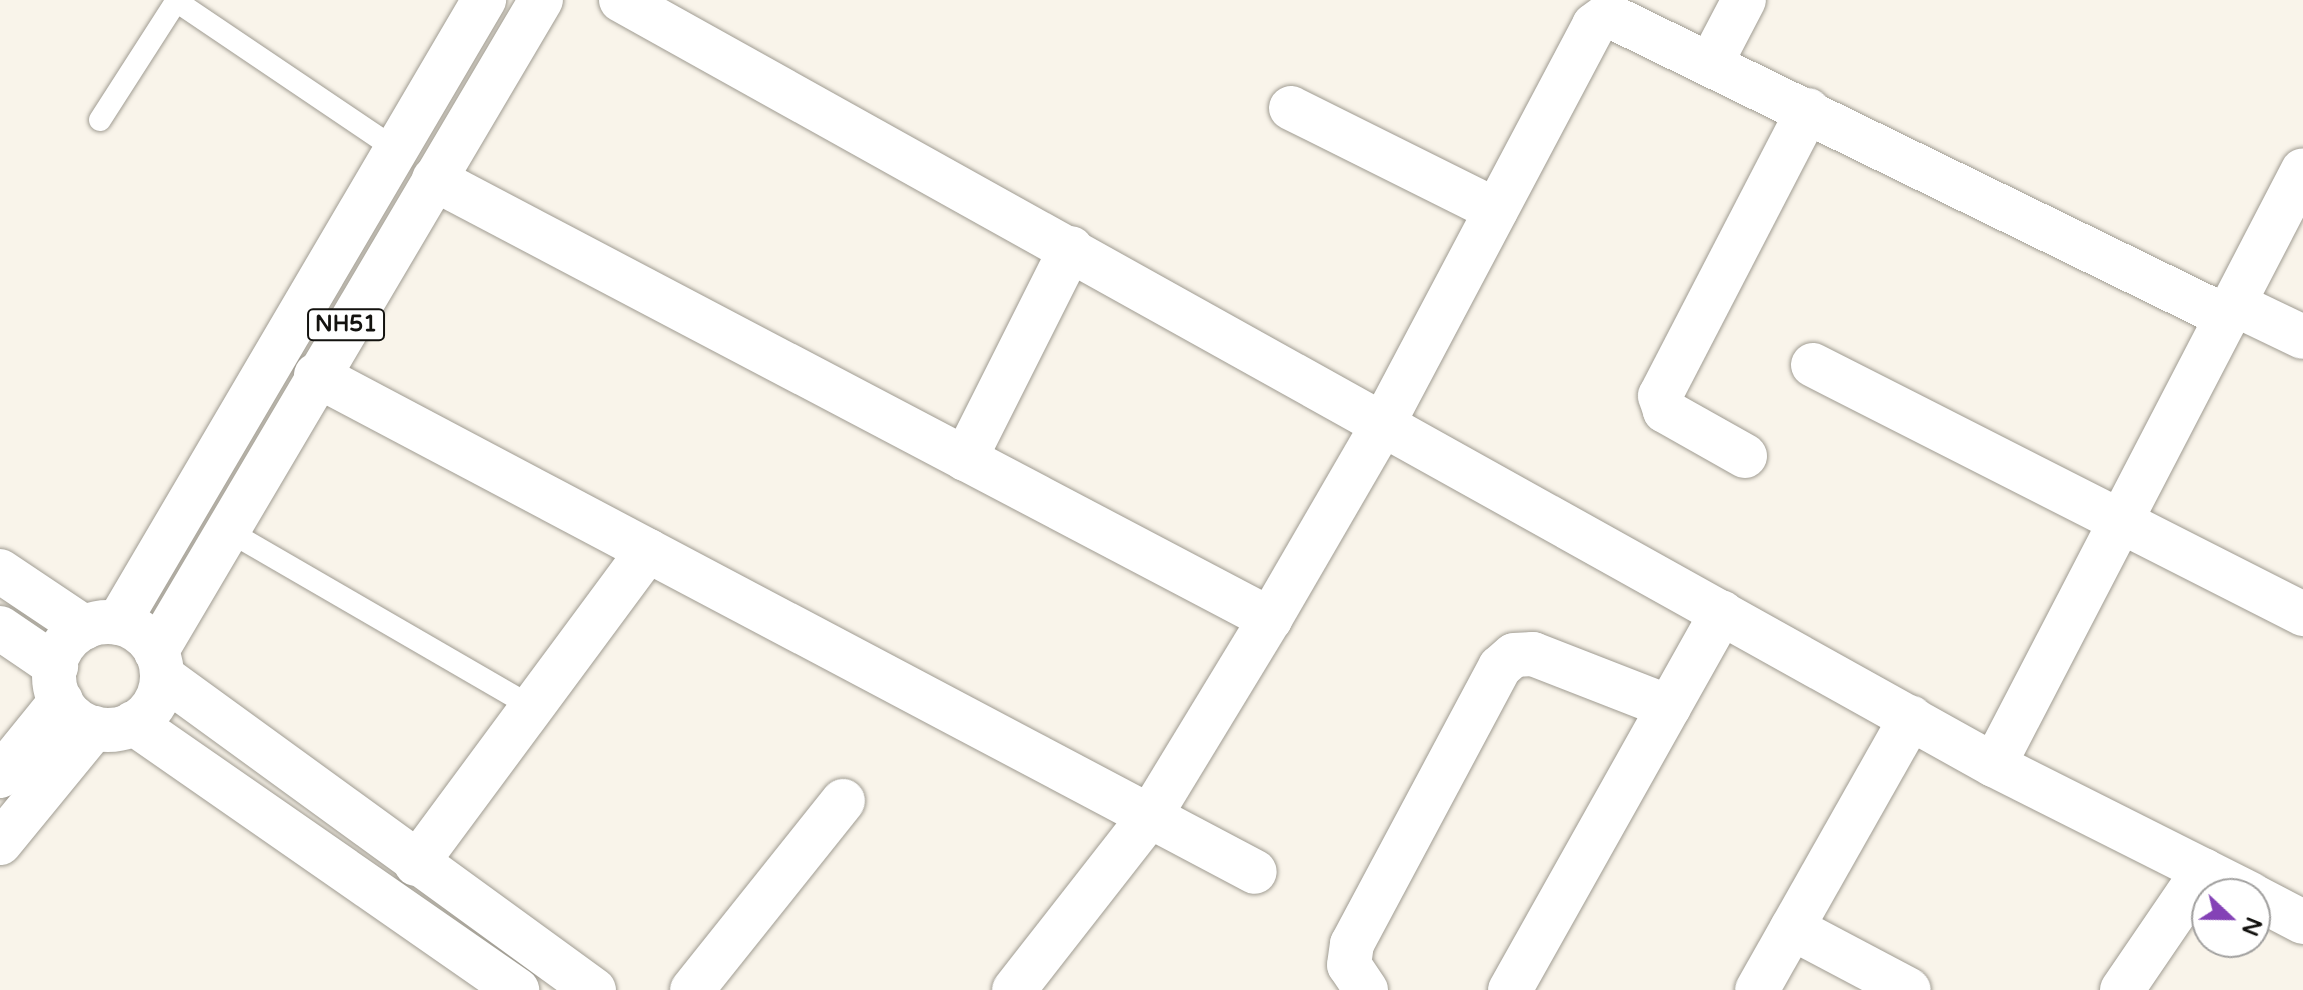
<!DOCTYPE html>
<style>
body{margin:0}
#map{position:relative;width:2303px;height:990px;overflow:hidden;background:#f9f4ea;font-family:"Varela Round",sans-serif}
div>[style]{position:absolute}
.roads{filter:drop-shadow(0 0 2px #a09c92) drop-shadow(0 0 2px #a09c92)}
.lane>*{height:22px;margin:-11px;padding:0 11px;transform-origin:11px;border-radius:11px;background:#fff}
.street>*{height:44px;margin:-22px;padding:0 22px;transform-origin:22px;border-radius:22px;background:#fff}
.secondary>*{height:44px;margin:-22px;padding:0 22px;transform-origin:22px;border-radius:22px;background:#fff}
.primary>*{height:44px;margin:-22px;padding:0 22px;transform-origin:22px;border-radius:22px;background:#fff}
.highway>*{height:44px;margin:-22px;padding:0 22px;transform-origin:22px;border-radius:22px;background:#fff}
.highway>.ring{margin:-22px;padding:0;box-sizing:content-box;background:none;border:44px solid #fff;border-radius:50%}
span{translate:-50% -50%;white-space:nowrap;text-align:center;line-height:1.15;-webkit-text-stroke:6px #fff;paint-order:stroke}
.shield-label span{padding:2px 6px;background:#fff;border:2px solid;border-radius:6px;-webkit-text-stroke-width:0}
.shield-label{font-size:22px;color:#13120f;font-weight:700}
.north{position:absolute;left:2191px;top:878px;width:80px;height:80px;box-sizing:border-box;background:#fff;border:2px solid #a1a09f;border-radius:50%;rotate:112deg;font-size:22px;font-weight:700;line-height:32px;text-align:center;color:#13120f}
.north::after{content:'';display:block;margin:auto;width:28px;height:36px;background:#8442b6;clip-path:polygon(50% 0,100% 100%,50% 72%,0 100%)}
</style>
<div id="map">
<div class="roads">
<div class="lane">
<div style="left:176px;top:1px;width:267px;rotate:34deg"></div>
<div style="left:100px;top:120px;width:143px;rotate:-57.3deg"></div>
<div style="left:225px;top:529px;width:355px;rotate:30.1deg"></div>
</div>
<div class="street">
<div style="left:621px;top:0;width:1572px;rotate:29.13deg"></div>
<div style="left:1994px;top:765px;width:287px;rotate:26.7deg"></div>
<div style="left:1711px;top:63px;width:71px;rotate:-62.4deg"></div>
<div style="left:1291px;top:108px;width:229px;rotate:26.5deg"></div>
<div style="left:434px;top:179px;width:945px;rotate:27.76deg"></div>
<div style="left:2234px;top:304px;width:76px;rotate:25.6deg"></div>
<div style="left:1813px;top:365px;width:550px;rotate:26.94deg"></div>
<div style="left:316px;top:375px;width:1062px;rotate:27.89deg"></div>
<div style="left:1745px;top:456px;width:92px;rotate:-150.6deg"></div>
<div style="left:1665px;top:411px;width:16px;rotate:-108deg"></div>
<div style="left:1660px;top:396px;width:322px;rotate:-62.6deg"></div>
<div style="left:965px;top:459px;width:236px;rotate:-63.3deg"></div>
<div style="left:1994px;top:765px;width:670px;rotate:-62.56deg"></div>
<div style="left:416px;top:864px;width:390px;rotate:-53.5deg"></div>
<div style="left:2255px;top:897px;width:54px;rotate:27.5deg"></div>
<div style="left:1792px;top:928px;width:132px;rotate:27.9deg"></div>
<div style="left:692px;top:990px;width:242px;rotate:-51.4deg"></div>
<div style="left:1014px;top:990px;width:221px;rotate:-52deg"></div>
<div style="left:1150px;top:816px;width:231px;rotate:-58.7deg"></div>
<div style="left:1270px;top:619px;width:228px;rotate:-59.9deg"></div>
<div style="left:1384px;top:422px;width:449px;rotate:-62.1deg"></div>
<div style="left:1594px;top:25px;width:17px;rotate:-36deg"></div>
<div style="left:1608px;top:15px;width:689px;rotate:26.01deg"></div>
<div style="left:1366px;top:990px;width:30px;rotate:-124deg"></div>
<div style="left:1349px;top:965px;width:21px;rotate:-82deg"></div>
<div style="left:1352px;top:944px;width:314px;rotate:-61.9deg"></div>
<div style="left:1500px;top:667px;width:18px;rotate:-41deg"></div>
<div style="left:1514px;top:655px;width:19px;rotate:-3deg"></div>
<div style="left:1533px;top:654px;width:146px;rotate:21.3deg"></div>
<div style="left:1510px;top:990px;width:433px;rotate:-60.7deg"></div>
<div style="left:1757px;top:990px;width:313px;rotate:-60.5deg"></div>
<div style="left:2122px;top:990px;width:145px;rotate:-55.7deg"></div>
</div>
<div class="secondary">
<div style="left:162px;top:676px;width:534px;rotate:36.01deg"></div>
<div style="left:133px;top:723px;width:468px;rotate:34.8deg"></div>
</div>
<div class="primary">
<div style="left:0;top:571px;width:102px;rotate:33.8deg"></div>
<div style="left:0;top:628px;width:68px;rotate:34.2deg"></div>
</div>
<div class="highway">
<div class="ring" style="left:54px;top:622px;width:64px;height:64px"></div>
<div style="left:118px;top:623px;width:723px;rotate:-59.57deg"></div>
<div style="left:156px;top:652px;width:757px;rotate:-59.44deg"></div>
<div style="left:0;top:776px;width:97px;rotate:-50.9deg"></div>
<div style="left:0;top:843px;width:149px;rotate:-50.7deg"></div>
</div>
</div>
<div class="shield-label">
<span style="left:346px;top:325px">NH51</span>
</div>
<div class="north">N</div>
</div>
